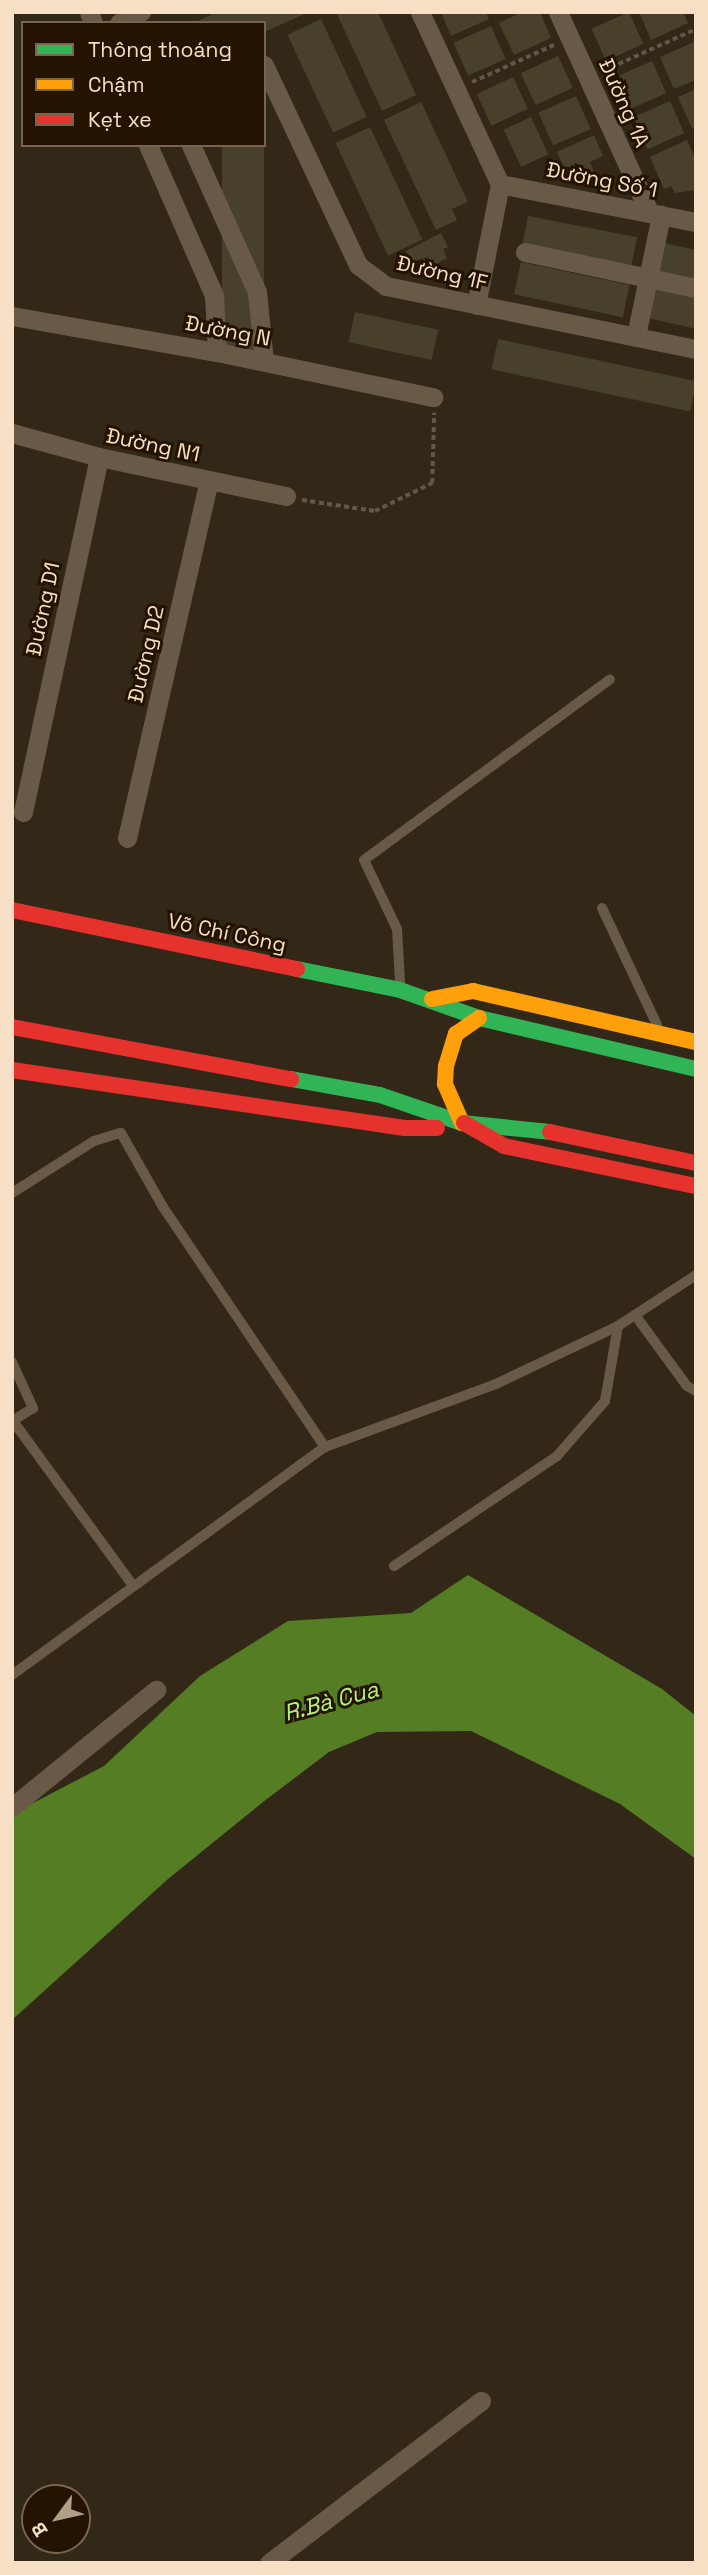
<!DOCTYPE html>
<meta charset="utf-8">
<style>
body{margin:0}
#map{position:relative;width:708px;height:2575px;overflow:hidden;background:#332818;font-family:"Space Grotesk",sans-serif}
div>[style]{position:absolute}
.water>*{inset:0;background:#547d24}
.building>*{inset:0;background:#49402b;transform-origin:0 0}
.path>*{height:3.5px;margin-top:-1.75px;transform-origin:0;background:repeating-linear-gradient(90deg,#645748 0 5px,transparent 0 8.5px)}
.lane>*{height:10px;margin:-5px;padding:0 5px;transform-origin:5px;border-radius:5px;background:#685a46}
.street>*{height:19px;margin:-9.5px;padding:0 9.5px;transform-origin:9.5px;border-radius:9.5px;background:#685a46}
.fast>*{height:16px;margin:-8px;padding:0 8px;transform-origin:8px;border-radius:8px;background:#30b455}
.slow>*{height:16px;margin:-8px;padding:0 8px;transform-origin:8px;border-radius:8px;background:#ff9f0a}
.jam>*{height:16px;margin:-8px;padding:0 8px;transform-origin:8px;border-radius:8px;background:#e5322d}
span{translate:-50% -50%;white-space:nowrap;text-align:center;line-height:1.15;-webkit-text-stroke:6px #231300;paint-order:stroke}
.street-label{font-size:21px;color:#f6dfc4}
.water-label{font-size:23px;color:#b5f47b;font-style:italic}
.frame{position:absolute;inset:0;border:14px solid #f6dfc4;pointer-events:none}
.legend{position:absolute;left:21px;top:21px;width:245px;height:126px;box-sizing:border-box;background:#231300;border:2px solid #77654e;margin:0;padding:9px 12px;list-style:none;font-size:21px;color:#f6dfc4}
.legend li{display:flex;align-items:center;gap:14px;height:35px}
.legend b{width:35px;border:2px solid #77654e}
.north{position:absolute;left:21px;top:2484px;width:70px;height:70px;box-sizing:border-box;background:#231300;border:2px solid #77654e;border-radius:50%;rotate:237deg;font-size:19px;font-weight:700;line-height:28px;text-align:center;color:#f6dfc4}
.north::after{content:'';display:block;margin:auto;width:24px;height:32px;background:#b29f88;clip-path:polygon(50% 0,100% 100%,50% 72%,0 100%)}
</style>
<div id="map">
<div class="water">
<div style="clip-path:polygon(468px 1575px,662px 1689px,696px 1716px,696px 1859px,620px 1804px,471px 1731px,377px 1732px,329px 1752px,263px 1802px,168px 1879px,12px 2020px,12px 1814px,104px 1766px,200px 1676px,288px 1621px,411px 1613px)"></div>
</div>
<div class="building">
<div style="clip-path:polygon(217px 12px,309px 12px,264px 32px,264px 23px,194px 23px)"></div>
<div style="clip-path:polygon(336px 12px,378px 12px,416px 95px,382px 111px)"></div>
<div style="clip-path:polygon(441px 12px,486px 12px,489px 19px,451px 36px)"></div>
<div style="clip-path:polygon(522px 12px,540px 12px,551px 38px,514px 55px,499px 23px)"></div>
<div style="left:629px;top:12px;width:35px;height:41px;rotate:66deg"></div>
<div style="clip-path:polygon(639px 12px,683px 12px,688px 23px,651px 40px)"></div>
<div style="left:321px;top:19px;width:108px;height:37px;rotate:65deg"></div>
<div style="left:491px;top:26px;width:36px;height:41px;rotate:66deg"></div>
<div style="clip-path:polygon(696px 41px,696px 80px,674px 89px,660px 57px)"></div>
<div style="left:558px;top:56px;width:35px;height:41px;rotate:65deg"></div>
<div style="left:652px;top:61px;width:35px;height:42px;rotate:66deg"></div>
<div style="left:513px;top:77px;width:35px;height:40px;rotate:65deg"></div>
<div style="clip-path:polygon(696px 89px,696px 127px,692px 129px,678px 97px)"></div>
<div style="left:576px;top:96px;width:36px;height:41px;rotate:66deg"></div>
<div style="left:670px;top:101px;width:35px;height:40px;rotate:66deg"></div>
<div style="clip-path:polygon(421px 102px,468px 202px,452px 209px,457px 220px,436px 230px,384px 120px)"></div>
<div style="left:531px;top:117px;width:41px;height:30px;rotate:65deg"></div>
<div style="left:370px;top:127px;width:124px;height:38px;rotate:65deg"></div>
<div style="clip-path:polygon(594px 135px,603px 156px,590px 162px,594px 172px,586px 176px,582px 167px,567px 174px,557px 152px)"></div>
<div style="clip-path:polygon(687px 140px,696px 160px,696px 190px,675px 193px,671px 186px,664px 189px,650px 157px)"></div>
<div style="left:222px;top:145px;width:42px;height:208px"></div>
<div style="left:528px;top:216px;width:111px;height:32px;rotate:11deg"></div>
<div style="clip-path:polygon(441px 233px,448px 247px,443px 249px,447px 258px,438px 263px,440px 267px,429px 272px,422px 258px,412px 263px,406px 251px)"></div>
<div style="clip-path:polygon(660px 242px,696px 250px,696px 283px,653px 273px)"></div>
<div style="left:521px;top:262px;width:111px;height:33px;rotate:12deg"></div>
<div style="clip-path:polygon(651px 286px,696px 296px,696px 329px,644px 317px)"></div>
<div style="left:355px;top:312px;width:85px;height:31px;rotate:12deg"></div>
<div style="left:498px;top:339px;width:203px;height:31px;rotate:12deg"></div>
</div>
<div class="path">
<div style="left:603px;top:71px;width:102px;rotate:-24.3deg"></div>
<div style="left:472px;top:82px;width:90px;rotate:-24.3deg"></div>
<div style="left:302px;top:500px;width:74px;rotate:8.6deg"></div>
<div style="left:375px;top:511px;width:64px;rotate:-26.2deg"></div>
<div style="left:432px;top:483px;width:70px;rotate:-88.4deg"></div>
</div>
<div class="lane">
<div style="left:602px;top:908px;width:129px;rotate:64.8deg"></div>
<div style="left:400px;top:982px;width:53px;rotate:-93.2deg"></div>
<div style="left:397px;top:929px;width:76px;rotate:-115.6deg"></div>
<div style="left:364px;top:860px;width:305px;rotate:-36.3deg"></div>
<div style="left:12px;top:1193px;width:97px;rotate:-32.4deg"></div>
<div style="left:94px;top:1141px;width:28px;rotate:-17deg"></div>
<div style="left:121px;top:1133px;width:85px;rotate:60.4deg"></div>
<div style="left:163px;top:1207px;width:290px;rotate:56deg"></div>
<div style="left:635px;top:1315px;width:88px;rotate:53.8deg"></div>
<div style="left:687px;top:1386px;width:10px;rotate:29deg"></div>
<div style="left:12px;top:1362px;width:51px;rotate:65.5deg"></div>
<div style="left:33px;top:1408px;width:25px;rotate:148deg"></div>
<div style="left:13px;top:1421px;width:202px;rotate:53.9deg"></div>
<div style="left:394px;top:1566px;width:197px;rotate:-34deg"></div>
<div style="left:557px;top:1456px;width:73px;rotate:-48.9deg"></div>
<div style="left:605px;top:1401px;width:76px;rotate:-80.2deg"></div>
<div style="left:12px;top:1675px;width:387px;rotate:-36.1deg"></div>
<div style="left:325px;top:1447px;width:182px;rotate:-20.2deg"></div>
<div style="left:496px;top:1384px;width:135px;rotate:-25.4deg"></div>
<div style="left:618px;top:1326px;width:93px;rotate:-33.2deg"></div>
</div>
<div class="street">
<div style="left:89px;top:12px;width:12px;rotate:70deg"></div>
<div style="left:420px;top:12px;width:190px;rotate:65.1deg"></div>
<div style="left:500px;top:184px;width:123px;rotate:101.2deg"></div>
<div style="left:558px;top:12px;width:220px;rotate:65.5deg"></div>
<div style="left:119px;top:23px;width:25px;rotate:-27deg"></div>
<div style="left:264px;top:65px;width:221px;rotate:64.8deg"></div>
<div style="left:358px;top:265px;width:35px;rotate:37deg"></div>
<div style="left:386px;top:286px;width:316px;rotate:11.5deg"></div>
<div style="left:148px;top:145px;width:164px;rotate:66.3deg"></div>
<div style="left:214px;top:295px;width:57px;rotate:87deg"></div>
<div style="left:191px;top:145px;width:161px;rotate:65.8deg"></div>
<div style="left:257px;top:292px;width:69px;rotate:84.2deg"></div>
<div style="left:500px;top:184px;width:200px;rotate:11deg"></div>
<div style="left:525px;top:252px;width:175px;rotate:11.9deg"></div>
<div style="left:12px;top:316px;width:208px;rotate:10deg"></div>
<div style="left:217px;top:352px;width:221px;rotate:11.8deg"></div>
<div style="left:636px;top:336px;width:124px;rotate:-78.3deg"></div>
<div style="left:12px;top:433px;width:90px;rotate:15.4deg"></div>
<div style="left:99px;top:457px;width:191px;rotate:11.8deg"></div>
<div style="left:23px;top:812px;width:363px;rotate:-77.9deg"></div>
<div style="left:127px;top:838px;width:367px;rotate:-77.1deg"></div>
<div style="left:12px;top:1807px;width:186px;rotate:-39.1deg"></div>
<div style="left:269px;top:2563px;width:267px;rotate:-37.4deg"></div>
</div>
<div class="fast">
<div style="left:297px;top:969px;width:105px;rotate:11.5deg"></div>
<div style="left:400px;top:990px;width:84px;rotate:19.5deg"></div>
<div style="left:479px;top:1018px;width:223px;rotate:13.2deg"></div>
<div style="left:291px;top:1079px;width:90px;rotate:10.2deg"></div>
<div style="left:380px;top:1095px;width:87px;rotate:18.9deg"></div>
<div style="left:462px;top:1123px;width:88px;rotate:5.8deg"></div>
</div>
<div class="slow">
<div style="left:432px;top:999px;width:42px;rotate:-11deg"></div>
<div style="left:473px;top:991px;width:229px;rotate:12.9deg"></div>
<div style="left:462px;top:1123px;width:43px;rotate:-113.6deg"></div>
<div style="left:445px;top:1084px;width:18px;rotate:-87deg"></div>
<div style="left:446px;top:1066px;width:34px;rotate:-73deg"></div>
<div style="left:456px;top:1034px;width:28px;rotate:-35deg"></div>
</div>
<div class="jam">
<div style="left:12px;top:910px;width:291px;rotate:11.7deg"></div>
<div style="left:12px;top:1027px;width:284px;rotate:10.6deg"></div>
<div style="left:12px;top:1070px;width:397px;rotate:8.4deg"></div>
<div style="left:405px;top:1128px;width:32px"></div>
<div style="left:464px;top:1123px;width:46px;rotate:29.9deg"></div>
<div style="left:504px;top:1146px;width:196px;rotate:11.8deg"></div>
<div style="left:550px;top:1132px;width:149px;rotate:12deg"></div>
</div>
<div class="street-label">
<span style="left:624px;top:103px;rotate:66deg">Đường 1A</span>
<span style="left:602px;top:180px;rotate:11deg">Đường Số 1</span>
<span style="left:442px;top:273px;rotate:13deg">Đường 1F</span>
<span style="left:228px;top:331px;rotate:11deg">Đường N</span>
<span style="left:153px;top:445px;rotate:12deg">Đường N1</span>
<span style="left:43px;top:609px;rotate:-78deg">Đường D1</span>
<span style="left:146px;top:654px;rotate:-77deg">Đường D2</span>
<span style="left:227px;top:933px;rotate:12deg">Võ Chí Công</span>
</div>
<div class="water-label">
<span style="left:331px;top:1701px;rotate:-15deg">R.Bà Cua</span>
</div>
<div class="frame"></div>
<ul class="legend">
<li><b style="height:9px;background:#30b455"></b>Thông thoáng</li>
<li><b style="height:9px;background:#ff9f0a"></b>Chậm</li>
<li><b style="height:9px;background:#e5322d"></b>Kẹt xe</li>
</ul>
<div class="north">B</div>
</div>
